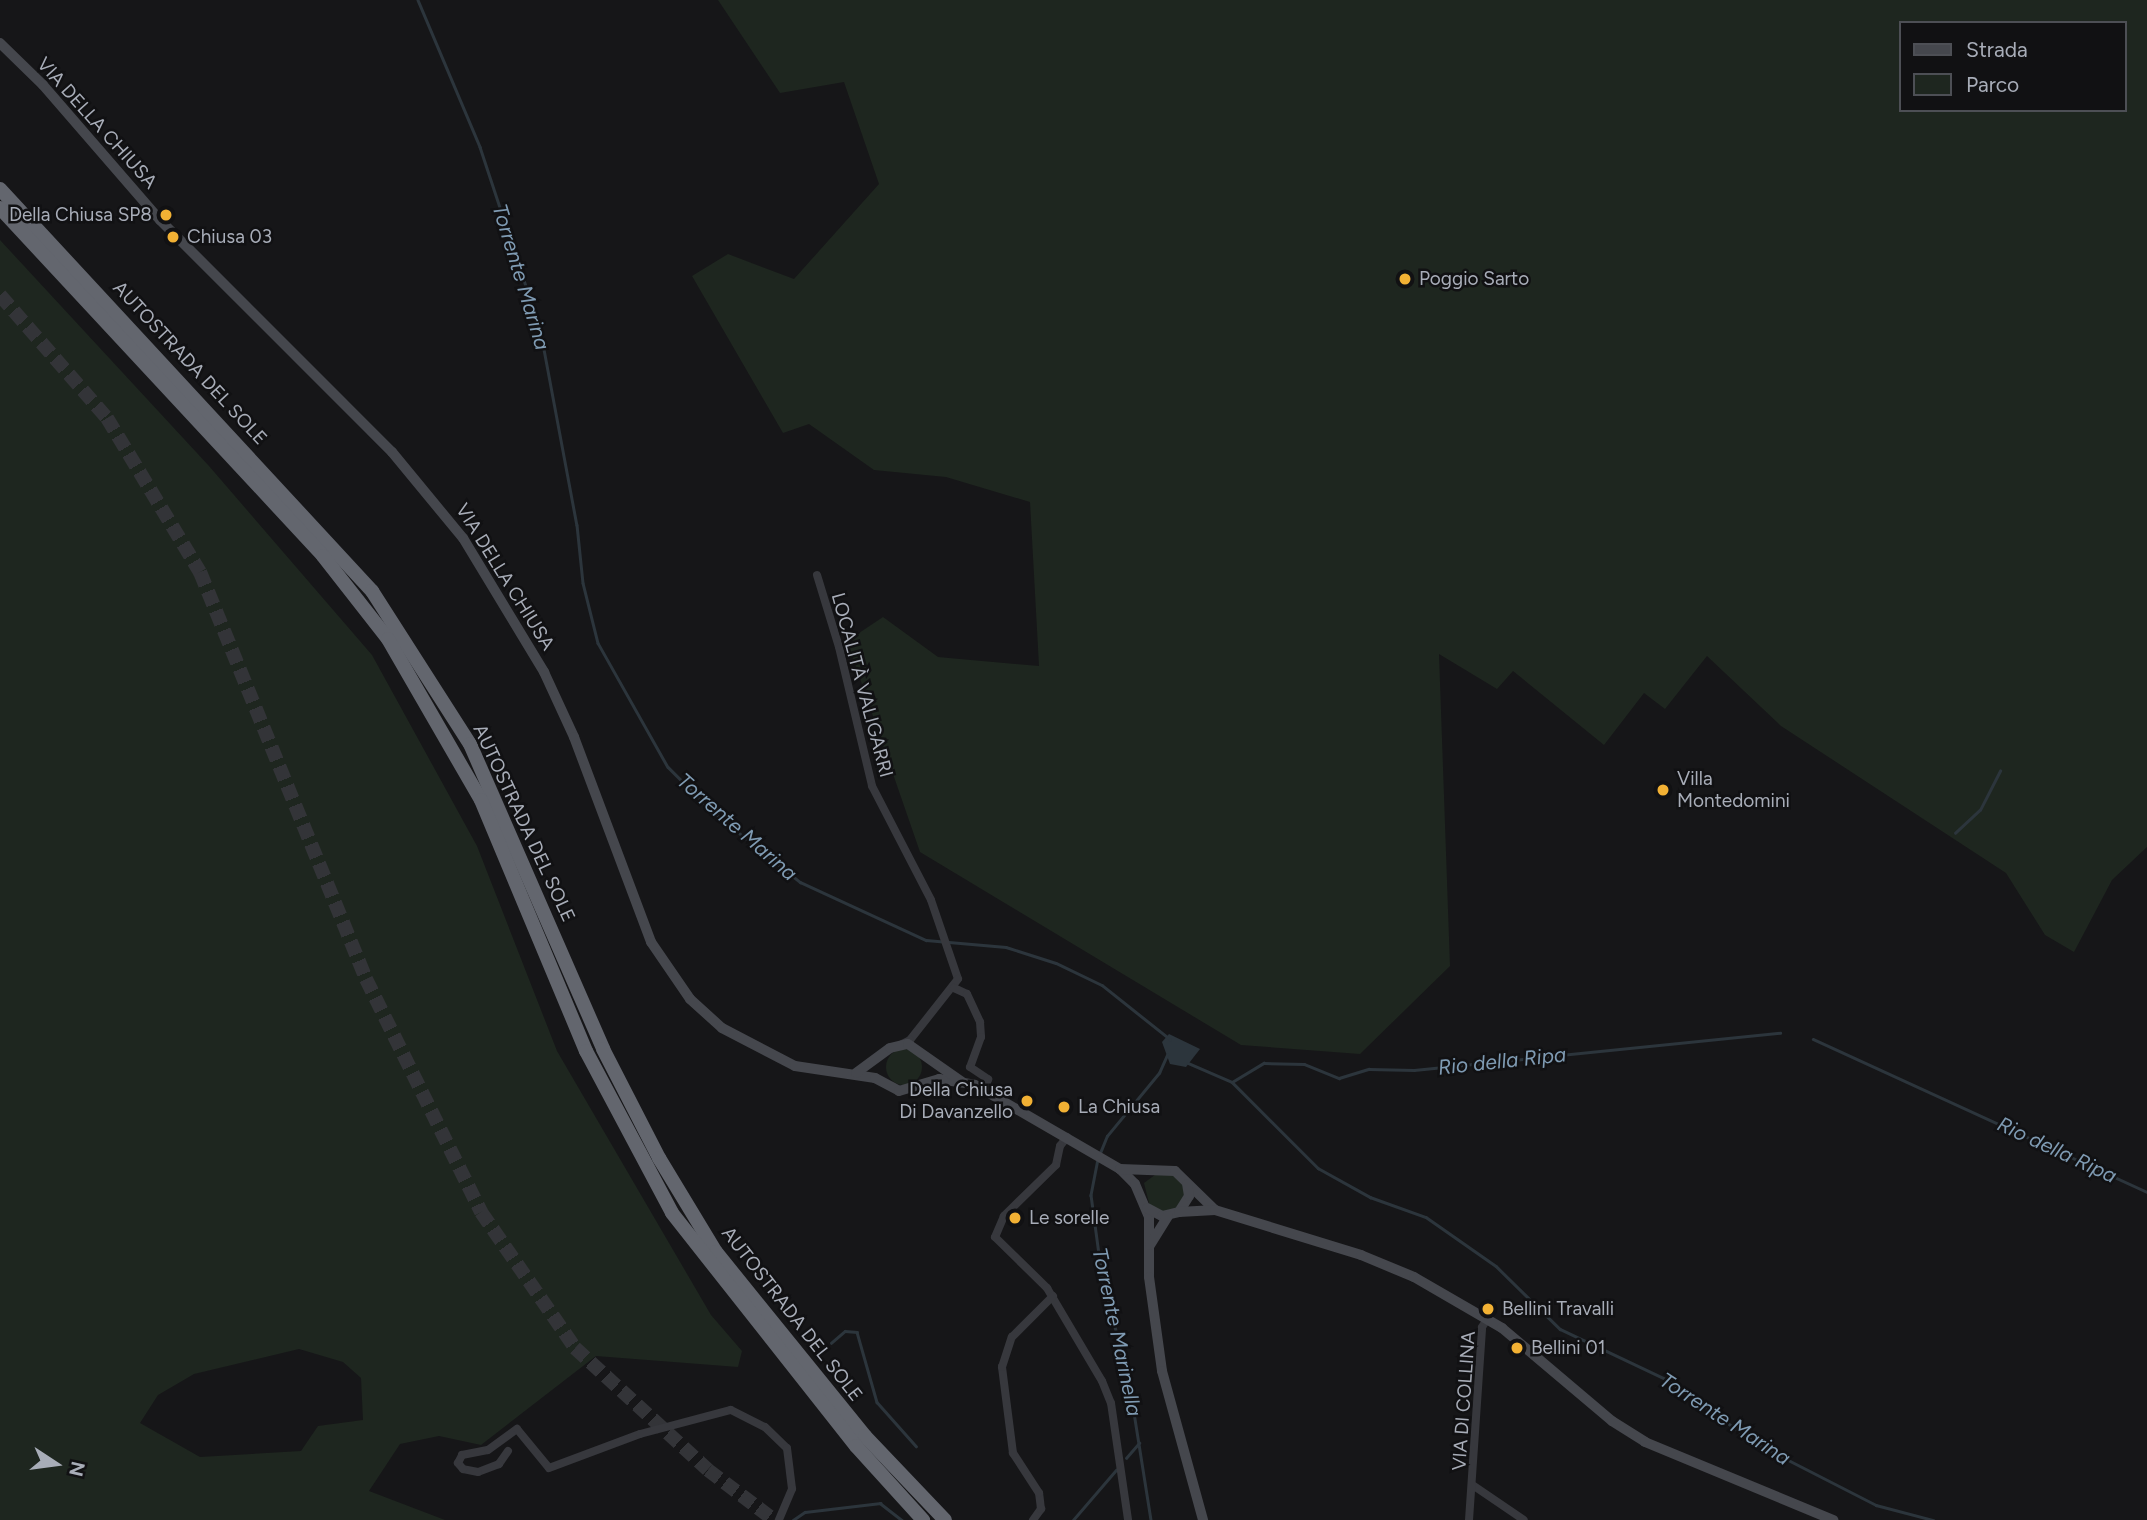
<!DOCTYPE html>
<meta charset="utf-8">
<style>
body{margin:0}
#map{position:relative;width:2147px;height:1520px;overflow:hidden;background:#161618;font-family:Figtree,sans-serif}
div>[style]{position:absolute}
.green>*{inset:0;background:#1e261f}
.round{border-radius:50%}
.water>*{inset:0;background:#2c353c}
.stream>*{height:2.5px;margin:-1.25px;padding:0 1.25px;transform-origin:1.25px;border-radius:1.25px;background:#2c353c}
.highway-tunnel>*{height:14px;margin-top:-7px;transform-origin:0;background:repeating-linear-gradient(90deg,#333438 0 14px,transparent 0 21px)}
.street>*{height:8px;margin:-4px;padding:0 4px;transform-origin:4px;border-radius:4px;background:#37383d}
.secondary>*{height:10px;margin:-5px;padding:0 5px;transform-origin:5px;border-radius:5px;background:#45474d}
.highway>*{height:14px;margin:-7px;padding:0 7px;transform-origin:7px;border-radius:7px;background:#63666e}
.dots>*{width:19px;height:19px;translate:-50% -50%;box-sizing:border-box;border:4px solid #111113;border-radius:50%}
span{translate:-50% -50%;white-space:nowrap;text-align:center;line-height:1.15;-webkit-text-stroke:5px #111113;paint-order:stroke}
.street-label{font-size:19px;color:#a8adb8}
.poi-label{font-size:19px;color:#a8adb8}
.right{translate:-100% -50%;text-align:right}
.left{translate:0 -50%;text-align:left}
.water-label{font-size:21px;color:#7f9bb3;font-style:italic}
.legend{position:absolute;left:1899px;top:21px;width:228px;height:91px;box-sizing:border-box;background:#111113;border:2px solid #4d4f55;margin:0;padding:9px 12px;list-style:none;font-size:21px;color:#a8adb8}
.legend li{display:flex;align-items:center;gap:14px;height:35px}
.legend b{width:35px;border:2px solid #4d4f55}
.north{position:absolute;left:21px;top:1429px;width:70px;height:70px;-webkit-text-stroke:5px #111113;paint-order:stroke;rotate:103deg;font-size:19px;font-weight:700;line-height:28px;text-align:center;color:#a8adb8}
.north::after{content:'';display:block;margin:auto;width:24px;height:32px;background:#a8adb8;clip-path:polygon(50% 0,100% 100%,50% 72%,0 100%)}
</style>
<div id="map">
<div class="green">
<div style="clip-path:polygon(evenodd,718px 0,2147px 0,2147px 847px,2112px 880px,2074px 952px,2045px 935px,2006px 873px,1781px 726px,1707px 656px,1665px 709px,1644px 693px,1604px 745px,1513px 671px,1497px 689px,1439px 654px,1450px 966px,1360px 1054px,1241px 1045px,920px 852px,847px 641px,883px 617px,938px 657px,1039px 666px,1030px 502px,946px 477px,874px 470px,809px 424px,783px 433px,692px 276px,728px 254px,794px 279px,879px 184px,844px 82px,780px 93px,718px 0,1900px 23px,2124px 23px,2124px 110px,1900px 110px,1900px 23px)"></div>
<div style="clip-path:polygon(evenodd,0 240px,209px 466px,372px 655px,477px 846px,557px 1051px,711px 1315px,742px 1351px,738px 1367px,596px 1356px,481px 1445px,439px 1436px,400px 1444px,369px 1491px,445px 1520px,0 1520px,0 240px,299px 1349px,343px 1362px,361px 1378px,363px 1420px,318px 1426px,301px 1451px,200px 1457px,140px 1423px,158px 1395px,194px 1374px,299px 1349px)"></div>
<div class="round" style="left:886px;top:1049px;width:36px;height:36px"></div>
<div style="clip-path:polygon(1163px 1169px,1187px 1184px,1179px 1212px,1151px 1211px,1144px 1183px)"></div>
</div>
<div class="water">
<div style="clip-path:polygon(1169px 1034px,1200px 1049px,1186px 1067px,1170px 1064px,1162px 1042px)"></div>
</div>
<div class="stream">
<div style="left:418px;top:0;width:160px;rotate:67.1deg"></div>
<div style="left:480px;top:147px;width:191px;rotate:71.7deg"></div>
<div style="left:540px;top:328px;width:200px;rotate:79.4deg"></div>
<div style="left:577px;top:525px;width:58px;rotate:84.1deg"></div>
<div style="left:583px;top:583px;width:62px;rotate:76deg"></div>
<div style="left:598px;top:643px;width:142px;rotate:60.6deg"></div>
<div style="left:668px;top:767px;width:64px;rotate:45deg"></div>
<div style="left:713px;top:812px;width:112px;rotate:38.8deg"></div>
<div style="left:800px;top:882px;width:139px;rotate:24.7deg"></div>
<div style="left:926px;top:940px;width:80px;rotate:5deg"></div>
<div style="left:1006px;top:947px;width:52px;rotate:17.7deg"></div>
<div style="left:1056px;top:963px;width:51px;rotate:25.6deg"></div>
<div style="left:1102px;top:985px;width:87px;rotate:38.5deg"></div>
<div style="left:1955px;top:833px;width:34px;rotate:-43deg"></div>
<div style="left:1980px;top:810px;width:44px;rotate:-62.9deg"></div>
<div style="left:1813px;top:1039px;width:367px;rotate:24.6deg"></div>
<div style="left:1188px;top:1063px;width:48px;rotate:23.4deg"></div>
<div style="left:1232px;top:1082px;width:122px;rotate:45deg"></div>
<div style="left:1318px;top:1168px;width:60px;rotate:29.1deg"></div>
<div style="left:1370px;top:1197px;width:59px;rotate:19.7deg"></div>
<div style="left:1426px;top:1217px;width:85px;rotate:35deg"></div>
<div style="left:1496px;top:1266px;width:90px;rotate:44.5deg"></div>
<div style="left:1560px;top:1329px;width:119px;rotate:25.3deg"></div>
<div style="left:1668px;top:1380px;width:110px;rotate:35.7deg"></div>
<div style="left:1757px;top:1444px;width:134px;rotate:27.1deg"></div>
<div style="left:1876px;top:1505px;width:59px;rotate:14.7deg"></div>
<div style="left:1232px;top:1082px;width:37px;rotate:-31deg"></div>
<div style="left:1264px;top:1063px;width:40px;rotate:1.4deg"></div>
<div style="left:1304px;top:1064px;width:38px;rotate:22deg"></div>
<div style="left:1339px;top:1078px;width:31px;rotate:-17deg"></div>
<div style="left:1369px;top:1069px;width:45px;rotate:1.3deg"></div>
<div style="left:1414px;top:1070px;width:368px;rotate:-5.8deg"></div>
<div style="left:1100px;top:1153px;width:18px;rotate:-68deg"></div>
<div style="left:1107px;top:1136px;width:82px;rotate:-50.5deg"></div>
<div style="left:1159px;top:1073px;width:20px;rotate:-66deg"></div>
<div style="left:1098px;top:1159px;width:37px;rotate:101deg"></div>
<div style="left:1091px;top:1195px;width:82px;rotate:82.3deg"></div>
<div style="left:1102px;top:1276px;width:108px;rotate:75.6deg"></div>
<div style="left:1129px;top:1381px;width:141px;rotate:81deg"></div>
<div style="left:831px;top:1343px;width:18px;rotate:-41deg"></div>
<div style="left:845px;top:1331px;width:12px;rotate:5deg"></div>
<div style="left:857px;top:1332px;width:73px;rotate:74.1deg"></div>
<div style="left:877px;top:1402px;width:59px;rotate:48.4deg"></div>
<div style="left:1126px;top:1458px;width:20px;rotate:-49deg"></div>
<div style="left:793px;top:1520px;width:14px;rotate:-34deg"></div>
<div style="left:805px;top:1512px;width:76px;rotate:-6.8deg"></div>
<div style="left:880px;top:1503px;width:28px;rotate:38deg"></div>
<div style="left:1073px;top:1520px;width:66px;rotate:-49.3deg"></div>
</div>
<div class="highway-tunnel">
<div style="left:0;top:295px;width:163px;rotate:49deg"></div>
<div style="left:107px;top:418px;width:180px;rotate:58.9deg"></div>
<div style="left:200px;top:572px;width:440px;rotate:67.8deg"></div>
<div style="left:366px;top:979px;width:260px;rotate:63.7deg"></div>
<div style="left:481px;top:1212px;width:165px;rotate:55.3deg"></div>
<div style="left:575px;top:1348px;width:180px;rotate:42.5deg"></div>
<div style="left:708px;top:1470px;width:83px;rotate:37.1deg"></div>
</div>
<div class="street">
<div style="left:817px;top:575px;width:75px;rotate:73deg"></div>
<div style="left:839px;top:647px;width:143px;rotate:76.6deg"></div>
<div style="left:872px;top:786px;width:128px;rotate:62.6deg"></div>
<div style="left:931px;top:900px;width:83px;rotate:71.1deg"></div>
<div style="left:958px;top:979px;width:78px;rotate:128.2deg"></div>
<div style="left:910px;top:1040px;width:9px;rotate:153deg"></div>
<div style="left:954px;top:988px;width:14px;rotate:25deg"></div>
<div style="left:967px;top:994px;width:31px;rotate:65deg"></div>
<div style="left:980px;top:1022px;width:15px;rotate:86deg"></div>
<div style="left:981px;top:1037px;width:32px;rotate:110deg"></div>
<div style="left:970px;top:1067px;width:22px;rotate:34deg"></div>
<div style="left:988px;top:1079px;width:11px;rotate:105deg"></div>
<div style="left:1067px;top:1137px;width:11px;rotate:128deg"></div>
<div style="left:1060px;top:1146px;width:19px;rotate:102deg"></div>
<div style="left:1056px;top:1165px;width:73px;rotate:135.6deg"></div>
<div style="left:1004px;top:1216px;width:23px;rotate:113deg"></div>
<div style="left:995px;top:1237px;width:73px;rotate:44.4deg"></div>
<div style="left:1047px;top:1288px;width:108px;rotate:59.4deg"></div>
<div style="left:1102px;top:1381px;width:24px;rotate:68deg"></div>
<div style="left:1111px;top:1403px;width:118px;rotate:81.7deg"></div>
<div style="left:508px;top:1451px;width:16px;rotate:125deg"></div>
<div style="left:499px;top:1464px;width:22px;rotate:159deg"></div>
<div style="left:478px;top:1472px;width:15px;rotate:-169deg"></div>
<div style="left:463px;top:1469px;width:8px;rotate:-130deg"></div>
<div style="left:458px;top:1463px;width:9px;rotate:-63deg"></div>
<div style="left:462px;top:1455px;width:26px;rotate:-11deg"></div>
<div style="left:488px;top:1450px;width:36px;rotate:-36deg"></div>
<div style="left:517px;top:1429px;width:50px;rotate:50.6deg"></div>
<div style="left:549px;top:1468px;width:97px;rotate:-20.5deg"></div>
<div style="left:640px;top:1434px;width:94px;rotate:-14.8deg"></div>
<div style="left:731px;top:1410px;width:38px;rotate:27deg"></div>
<div style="left:765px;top:1427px;width:30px;rotate:44deg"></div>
<div style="left:787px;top:1448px;width:41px;rotate:83deg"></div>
<div style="left:792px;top:1489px;width:34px;rotate:113deg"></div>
<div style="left:1474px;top:1486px;width:60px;rotate:34.2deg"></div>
<div style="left:1033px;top:1520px;width:14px;rotate:-54deg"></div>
<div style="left:1041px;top:1509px;width:16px;rotate:-97deg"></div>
<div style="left:1039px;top:1493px;width:48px;rotate:-123deg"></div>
<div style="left:1013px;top:1453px;width:87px;rotate:-97.3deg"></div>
<div style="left:1002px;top:1367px;width:32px;rotate:-72deg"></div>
<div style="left:1012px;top:1337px;width:58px;rotate:-45deg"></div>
<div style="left:1469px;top:1520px;width:193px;rotate:-86.1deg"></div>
<div style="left:1482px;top:1327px;width:11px;rotate:-56deg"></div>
</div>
<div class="secondary">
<div style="left:0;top:43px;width:60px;rotate:44.3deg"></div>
<div style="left:43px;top:85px;width:179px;rotate:49.1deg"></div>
<div style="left:160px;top:220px;width:328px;rotate:45deg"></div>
<div style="left:392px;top:452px;width:112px;rotate:50.5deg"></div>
<div style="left:463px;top:538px;width:157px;rotate:58.8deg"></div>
<div style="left:544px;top:672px;width:72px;rotate:65.2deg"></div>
<div style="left:574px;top:737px;width:219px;rotate:69.4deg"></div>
<div style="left:651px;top:942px;width:69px;rotate:55.6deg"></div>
<div style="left:690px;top:999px;width:43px;rotate:42.2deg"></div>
<div style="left:722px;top:1028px;width:82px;rotate:27.5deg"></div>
<div style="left:795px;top:1066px;width:81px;rotate:8.5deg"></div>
<div style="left:875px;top:1078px;width:27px;rotate:28deg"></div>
<div style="left:899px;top:1091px;width:42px;rotate:-16.7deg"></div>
<div style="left:939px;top:1079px;width:36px;rotate:9deg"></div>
<div style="left:975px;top:1085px;width:168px;rotate:30.1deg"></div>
<div style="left:1120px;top:1169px;width:21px;rotate:45deg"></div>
<div style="left:1135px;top:1184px;width:36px;rotate:67deg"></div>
<div style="left:1149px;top:1217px;width:60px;rotate:90deg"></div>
<div style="left:1149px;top:1277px;width:95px;rotate:82.1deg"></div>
<div style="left:1162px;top:1371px;width:155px;rotate:74.6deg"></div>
<div style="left:856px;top:1073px;width:42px;rotate:-36.3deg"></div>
<div style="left:890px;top:1048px;width:18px;rotate:-13deg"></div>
<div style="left:908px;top:1044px;width:66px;rotate:35.1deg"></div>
<div style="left:1120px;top:1169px;width:55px;rotate:2.1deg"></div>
<div style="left:1175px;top:1171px;width:56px;rotate:44.3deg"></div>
<div style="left:1147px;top:1208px;width:17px;rotate:28deg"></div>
<div style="left:1162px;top:1216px;width:17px;rotate:-13deg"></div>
<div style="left:1179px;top:1212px;width:19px;rotate:-58deg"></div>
<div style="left:1189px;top:1196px;width:12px;rotate:-99deg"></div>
<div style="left:1179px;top:1212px;width:36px;rotate:-3deg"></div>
<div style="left:1215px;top:1210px;width:153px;rotate:17.1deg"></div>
<div style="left:1361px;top:1255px;width:57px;rotate:22.5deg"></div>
<div style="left:1414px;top:1277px;width:102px;rotate:30.1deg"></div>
<div style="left:1502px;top:1328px;width:144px;rotate:40.2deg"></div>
<div style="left:1612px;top:1421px;width:39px;rotate:32deg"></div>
<div style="left:1645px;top:1442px;width:204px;rotate:22.5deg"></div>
<div style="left:1150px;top:1245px;width:34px;rotate:-58deg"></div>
</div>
<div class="highway">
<div style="left:0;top:189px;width:548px;rotate:47.22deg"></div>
<div style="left:372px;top:591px;width:182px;rotate:57.4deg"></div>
<div style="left:470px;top:744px;width:333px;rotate:66.4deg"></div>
<div style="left:603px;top:1049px;width:123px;rotate:62.8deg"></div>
<div style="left:659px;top:1158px;width:110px;rotate:58.8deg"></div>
<div style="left:716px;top:1252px;width:237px;rotate:51deg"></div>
<div style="left:865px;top:1436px;width:116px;rotate:46.4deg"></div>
<div style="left:0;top:208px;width:475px;rotate:47.1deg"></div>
<div style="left:323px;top:556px;width:105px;rotate:51.9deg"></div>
<div style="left:388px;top:639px;width:186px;rotate:60deg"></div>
<div style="left:481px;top:800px;width:272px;rotate:67.3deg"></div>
<div style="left:586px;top:1051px;width:183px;rotate:62deg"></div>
<div style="left:672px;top:1213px;width:297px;rotate:51.7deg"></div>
<div style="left:856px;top:1446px;width:100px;rotate:47.8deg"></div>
</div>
<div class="dots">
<div style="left:166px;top:215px;background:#f2b134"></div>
<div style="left:173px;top:237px;background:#f2b134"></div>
<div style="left:1405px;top:279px;background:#f2b134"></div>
<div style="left:1663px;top:790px;background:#f2b134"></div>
<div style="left:1027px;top:1101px;background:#f2b134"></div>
<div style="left:1064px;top:1107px;background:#f2b134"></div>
<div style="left:1015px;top:1218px;background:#f2b134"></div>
<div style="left:1488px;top:1309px;background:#f2b134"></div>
<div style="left:1517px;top:1348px;background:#f2b134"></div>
</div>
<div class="street-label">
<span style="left:97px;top:123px;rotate:48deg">VIA DELLA CHIUSA</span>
<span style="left:190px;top:363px;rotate:47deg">AUTOSTRADA DEL SOLE</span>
<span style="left:505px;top:577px;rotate:58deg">VIA DELLA CHIUSA</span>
<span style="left:862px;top:685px;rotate:75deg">LOCALITÀ VALIGARRI</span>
<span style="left:524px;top:823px;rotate:65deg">AUTOSTRADA DEL SOLE</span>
<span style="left:792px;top:1314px;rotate:52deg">AUTOSTRADA DEL SOLE</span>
<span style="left:1464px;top:1401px;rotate:-86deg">VIA DI COLLINA</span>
</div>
<div class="poi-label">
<span class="right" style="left:152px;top:215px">Della Chiusa SP8</span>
<span class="left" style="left:187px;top:237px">Chiusa 03</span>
<span class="left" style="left:1419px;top:279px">Poggio Sarto</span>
<span class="left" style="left:1677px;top:790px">Villa<br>Montedomini</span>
<span class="right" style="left:1013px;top:1101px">Della Chiusa<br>Di Davanzello</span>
<span class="left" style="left:1078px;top:1107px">La Chiusa</span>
<span class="left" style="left:1029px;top:1218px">Le sorelle</span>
<span class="left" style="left:1502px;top:1309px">Bellini Travalli</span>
<span class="left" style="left:1531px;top:1348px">Bellini 01</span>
</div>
<div class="water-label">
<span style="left:521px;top:277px;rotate:73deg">Torrente Marina</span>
<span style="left:737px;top:827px;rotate:41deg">Torrente Marina</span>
<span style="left:1502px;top:1061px;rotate:-6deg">Rio della Ripa</span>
<span style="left:2057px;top:1150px;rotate:25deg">Rio della Ripa</span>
<span style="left:1117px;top:1332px;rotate:78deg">Torrente Marinella</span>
<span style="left:1725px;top:1419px;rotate:33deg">Torrente Marina</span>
</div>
<ul class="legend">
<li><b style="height:9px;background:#45474d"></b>Strada</li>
<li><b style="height:19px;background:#1e261f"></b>Parco</li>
</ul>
<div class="north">N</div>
</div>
